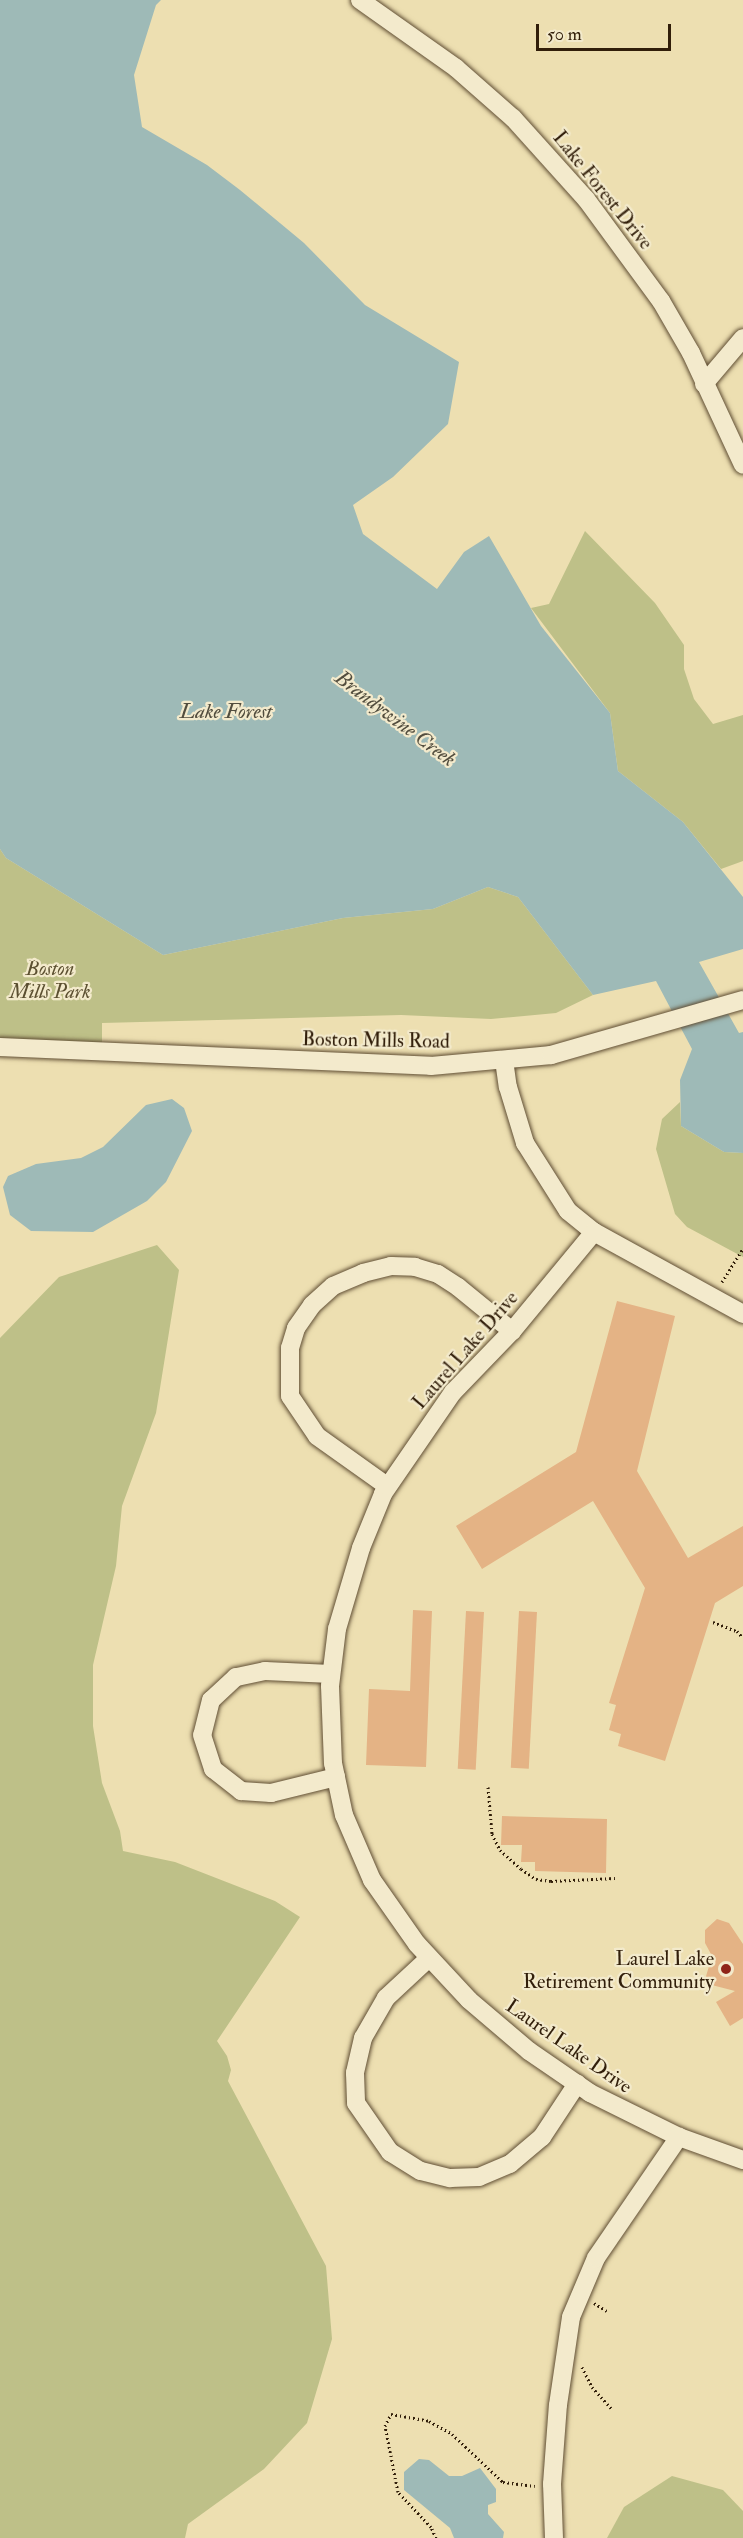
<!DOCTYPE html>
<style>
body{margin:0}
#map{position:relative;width:743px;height:2538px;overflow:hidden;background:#eddfb1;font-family:"IM FELL Double Pica",serif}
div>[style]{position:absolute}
.green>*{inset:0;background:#bec088}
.water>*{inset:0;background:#9ebab7}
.building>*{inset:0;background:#e4b385;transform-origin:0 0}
.path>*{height:3px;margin-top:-1.5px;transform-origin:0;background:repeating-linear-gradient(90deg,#311e0a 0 1.5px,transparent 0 4.5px)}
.roads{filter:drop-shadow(0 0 2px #604e34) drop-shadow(0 0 2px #604e34)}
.minor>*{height:18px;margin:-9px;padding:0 9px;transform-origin:9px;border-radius:9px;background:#f3eacc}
.dots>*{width:16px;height:16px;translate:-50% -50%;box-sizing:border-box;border:3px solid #f3eacc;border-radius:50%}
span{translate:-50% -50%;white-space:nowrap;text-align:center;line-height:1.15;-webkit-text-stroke:4.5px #f3eacc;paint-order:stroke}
.street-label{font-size:20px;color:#311e0a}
.park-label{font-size:20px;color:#5b4f30;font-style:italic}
.poi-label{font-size:20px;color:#311e0a}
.right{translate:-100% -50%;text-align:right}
.water-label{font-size:21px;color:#524d3e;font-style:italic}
.scale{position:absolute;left:536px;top:24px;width:135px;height:27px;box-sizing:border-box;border:3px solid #311e0a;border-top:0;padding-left:8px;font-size:18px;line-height:21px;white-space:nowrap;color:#311e0a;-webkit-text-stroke:4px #f3eacc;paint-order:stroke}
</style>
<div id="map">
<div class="green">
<div style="clip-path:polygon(585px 531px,655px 603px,684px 645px,684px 669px,694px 699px,713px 724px,743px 715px,743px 861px,721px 869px,683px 822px,618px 771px,610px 713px,531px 608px,549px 604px)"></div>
<div style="clip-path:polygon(0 849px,6px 858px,163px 955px,343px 918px,433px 909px,488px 887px,518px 897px,593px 995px,556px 1013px,491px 1019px,401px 1015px,102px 1023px,102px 1050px,0 1047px)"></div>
<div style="clip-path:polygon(680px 1102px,681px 1126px,724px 1152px,743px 1153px,743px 1257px,687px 1227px,675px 1214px,656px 1149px,662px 1119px)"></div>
<div style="clip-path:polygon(157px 1245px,179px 1270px,156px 1413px,122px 1506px,116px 1566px,93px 1665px,93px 1726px,102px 1783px,120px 1831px,123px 1851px,175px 1862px,275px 1901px,300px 1917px,217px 2041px,227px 2056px,231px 2070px,228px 2081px,326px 2266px,332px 2339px,307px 2423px,264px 2469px,188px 2524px,185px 2538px,0 2538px,0 1338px,59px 1277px)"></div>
<div style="clip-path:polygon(672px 2476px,723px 2490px,743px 2511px,743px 2538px,607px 2538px,624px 2507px)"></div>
</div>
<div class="water">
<div style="clip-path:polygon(0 0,161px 0,156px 5px,134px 75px,142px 127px,207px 165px,240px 190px,304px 243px,365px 305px,459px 362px,448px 424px,393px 477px,353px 505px,363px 534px,437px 589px,464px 552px,489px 536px,541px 626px,610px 713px,618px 771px,683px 822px,743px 897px,743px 949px,699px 962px,739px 1033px,743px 1032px,743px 1153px,724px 1152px,681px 1126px,680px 1080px,692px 1049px,656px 981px,593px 995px,518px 897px,488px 887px,433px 909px,343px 918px,163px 955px,6px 858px,0 849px)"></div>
<div style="clip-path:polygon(172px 1099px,184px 1108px,192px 1131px,166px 1182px,147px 1201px,93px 1232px,31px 1231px,10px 1215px,3px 1187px,8px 1176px,36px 1164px,81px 1158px,103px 1147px,146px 1105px)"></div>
<div style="clip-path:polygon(419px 2459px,429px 2460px,449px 2476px,462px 2476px,480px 2468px,496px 2489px,496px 2502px,488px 2505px,488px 2514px,504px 2532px,503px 2538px,454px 2538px,450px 2528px,404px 2490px,404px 2472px)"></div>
</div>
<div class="building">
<div style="clip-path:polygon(617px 1301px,675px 1316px,637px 1471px,688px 1558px,743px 1526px,743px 1586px,715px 1603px,665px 1761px,618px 1746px,621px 1734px,609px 1730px,616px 1705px,609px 1703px,645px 1588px,593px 1501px,482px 1569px,456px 1526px,576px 1452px)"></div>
<div style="clip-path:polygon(413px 1610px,432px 1611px,426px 1767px,366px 1765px,369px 1689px,410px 1691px)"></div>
<div style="left:466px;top:1611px;width:18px;height:158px;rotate:3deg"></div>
<div style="left:519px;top:1611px;width:18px;height:157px;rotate:3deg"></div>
<div style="clip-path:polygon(502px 1816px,607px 1819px,606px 1873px,535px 1871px,535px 1862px,521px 1862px,522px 1845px,501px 1845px)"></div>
<div style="clip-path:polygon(717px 1919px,729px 1923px,743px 1944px,743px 2018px,730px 2026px,716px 2002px,735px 1991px,704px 1983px,712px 1956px,705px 1943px,705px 1930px)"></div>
</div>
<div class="path">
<div style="left:722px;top:1282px;width:40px;rotate:-58deg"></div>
<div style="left:713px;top:1622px;width:26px;rotate:21deg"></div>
<div style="left:737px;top:1631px;width:9px;rotate:49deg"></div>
<div style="left:488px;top:1787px;width:47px;rotate:85.1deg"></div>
<div style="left:492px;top:1834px;width:18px;rotate:63deg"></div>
<div style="left:500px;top:1850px;width:28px;rotate:42deg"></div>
<div style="left:521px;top:1869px;width:18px;rotate:34deg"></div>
<div style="left:536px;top:1879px;width:15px;rotate:8deg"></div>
<div style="left:551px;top:1881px;width:64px;rotate:-2.7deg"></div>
<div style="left:594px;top:2303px;width:15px;rotate:32deg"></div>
<div style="left:582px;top:2367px;width:22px;rotate:63deg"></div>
<div style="left:592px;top:2387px;width:30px;rotate:48deg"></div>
<div style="left:436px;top:2538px;width:12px;rotate:-114deg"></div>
<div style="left:431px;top:2527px;width:48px;rotate:-133.3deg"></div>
<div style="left:398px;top:2492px;width:67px;rotate:-101.1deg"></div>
<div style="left:385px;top:2426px;width:13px;rotate:-63deg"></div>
<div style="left:391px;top:2414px;width:39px;rotate:10deg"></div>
<div style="left:429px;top:2421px;width:26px;rotate:29deg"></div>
<div style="left:452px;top:2434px;width:70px;rotate:43.3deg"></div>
<div style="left:503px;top:2482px;width:32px;rotate:7deg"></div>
</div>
<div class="roads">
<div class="minor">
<div style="left:360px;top:0;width:118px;rotate:35.3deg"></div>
<div style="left:456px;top:68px;width:76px;rotate:41.3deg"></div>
<div style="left:513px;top:118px;width:109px;rotate:48deg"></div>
<div style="left:586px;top:199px;width:127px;rotate:53.7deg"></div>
<div style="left:661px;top:301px;width:60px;rotate:60deg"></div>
<div style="left:691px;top:353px;width:123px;rotate:65.1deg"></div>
<div style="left:704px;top:384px;width:60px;rotate:-49.7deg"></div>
<div style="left:0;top:1047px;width:431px;rotate:2.5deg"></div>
<div style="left:431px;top:1066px;width:121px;rotate:-5.2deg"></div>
<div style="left:551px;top:1055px;width:200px;rotate:-16deg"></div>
<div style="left:504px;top:1060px;width:27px;rotate:82deg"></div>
<div style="left:508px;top:1087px;width:59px;rotate:73.1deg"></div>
<div style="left:525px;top:1143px;width:80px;rotate:57.7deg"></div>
<div style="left:568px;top:1211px;width:33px;rotate:39deg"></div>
<div style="left:594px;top:1232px;width:170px;rotate:28.8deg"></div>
<div style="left:594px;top:1232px;width:129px;rotate:129.6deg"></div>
<div style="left:512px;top:1331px;width:85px;rotate:134deg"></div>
<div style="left:453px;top:1392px;width:124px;rotate:124.5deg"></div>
<div style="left:383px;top:1494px;width:58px;rotate:112.2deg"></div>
<div style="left:361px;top:1548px;width:84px;rotate:106.5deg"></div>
<div style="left:337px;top:1629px;width:57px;rotate:97deg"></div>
<div style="left:330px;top:1686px;width:77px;rotate:87.8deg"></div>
<div style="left:333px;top:1763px;width:53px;rotate:78.1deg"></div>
<div style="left:344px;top:1815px;width:71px;rotate:66.7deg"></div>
<div style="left:372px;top:1880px;width:78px;rotate:54.9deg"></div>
<div style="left:417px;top:1944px;width:76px;rotate:47.1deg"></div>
<div style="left:469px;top:2000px;width:79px;rotate:40.4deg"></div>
<div style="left:529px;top:2051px;width:74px;rotate:34.5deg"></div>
<div style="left:590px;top:2093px;width:99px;rotate:26.3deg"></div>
<div style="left:679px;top:2137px;width:68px;rotate:19.8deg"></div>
<div style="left:387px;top:1486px;width:86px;rotate:-144.5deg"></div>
<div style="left:317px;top:1436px;width:48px;rotate:-124deg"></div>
<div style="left:290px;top:1396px;width:48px;rotate:-90deg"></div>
<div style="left:290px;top:1348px;width:21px;rotate:-73deg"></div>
<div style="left:296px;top:1328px;width:28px;rotate:-55deg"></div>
<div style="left:312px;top:1305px;width:28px;rotate:-42deg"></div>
<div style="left:333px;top:1286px;width:33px;rotate:-23deg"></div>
<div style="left:363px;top:1273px;width:29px;rotate:-14deg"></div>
<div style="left:391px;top:1266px;width:24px;rotate:2deg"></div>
<div style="left:415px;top:1267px;width:24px;rotate:17deg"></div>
<div style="left:438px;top:1274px;width:24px;rotate:33deg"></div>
<div style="left:458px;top:1287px;width:70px;rotate:39.2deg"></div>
<div style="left:331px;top:1674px;width:66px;rotate:-177.4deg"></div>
<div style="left:265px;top:1671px;width:30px;rotate:168deg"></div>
<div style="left:236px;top:1677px;width:34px;rotate:137deg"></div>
<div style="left:211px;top:1700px;width:36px;rotate:104deg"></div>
<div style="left:202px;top:1735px;width:36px;rotate:72deg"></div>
<div style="left:213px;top:1769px;width:36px;rotate:38deg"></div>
<div style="left:241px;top:1791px;width:30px;rotate:4deg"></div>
<div style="left:271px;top:1793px;width:67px;rotate:-13.8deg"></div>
<div style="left:429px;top:1958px;width:59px;rotate:137.1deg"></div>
<div style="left:386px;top:1998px;width:46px;rotate:119.9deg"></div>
<div style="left:363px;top:2038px;width:36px;rotate:103deg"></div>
<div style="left:355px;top:2073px;width:30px;rotate:88deg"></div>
<div style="left:356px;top:2103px;width:60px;rotate:55.2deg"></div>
<div style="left:390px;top:2152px;width:36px;rotate:32deg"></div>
<div style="left:421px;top:2171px;width:30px;rotate:14deg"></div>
<div style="left:450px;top:2178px;width:29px;rotate:-2deg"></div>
<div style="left:479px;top:2177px;width:34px;rotate:-23deg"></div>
<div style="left:510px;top:2164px;width:42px;rotate:-40.2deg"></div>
<div style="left:542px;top:2137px;width:64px;rotate:-56.6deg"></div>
<div style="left:554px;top:2538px;width:54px;rotate:-92.1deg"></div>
<div style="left:552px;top:2484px;width:79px;rotate:-85.7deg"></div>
<div style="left:558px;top:2405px;width:89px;rotate:-81.6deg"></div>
<div style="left:571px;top:2317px;width:64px;rotate:-67deg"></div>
<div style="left:596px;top:2258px;width:147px;rotate:-55.6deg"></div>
</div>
</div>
<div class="dots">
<div style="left:726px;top:1969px;background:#8f2418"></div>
</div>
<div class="street-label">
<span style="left:603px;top:190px;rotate:51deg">Lake Forest Drive</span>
<span style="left:376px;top:1040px;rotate:1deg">Boston Mills Road</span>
<span style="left:465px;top:1350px;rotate:-49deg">Laurel Lake Drive</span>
<span style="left:569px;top:2046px;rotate:35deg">Laurel Lake Drive</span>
</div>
<div class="park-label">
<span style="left:50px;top:980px">Boston<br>Mills Park</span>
</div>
<div class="poi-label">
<span class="right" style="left:714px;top:1970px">Laurel Lake<br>Retirement Community</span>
</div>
<div class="water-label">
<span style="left:226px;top:712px">Lake Forest</span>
<span style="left:395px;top:719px;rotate:37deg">Brandywine Creek</span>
</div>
<div class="scale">50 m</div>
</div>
